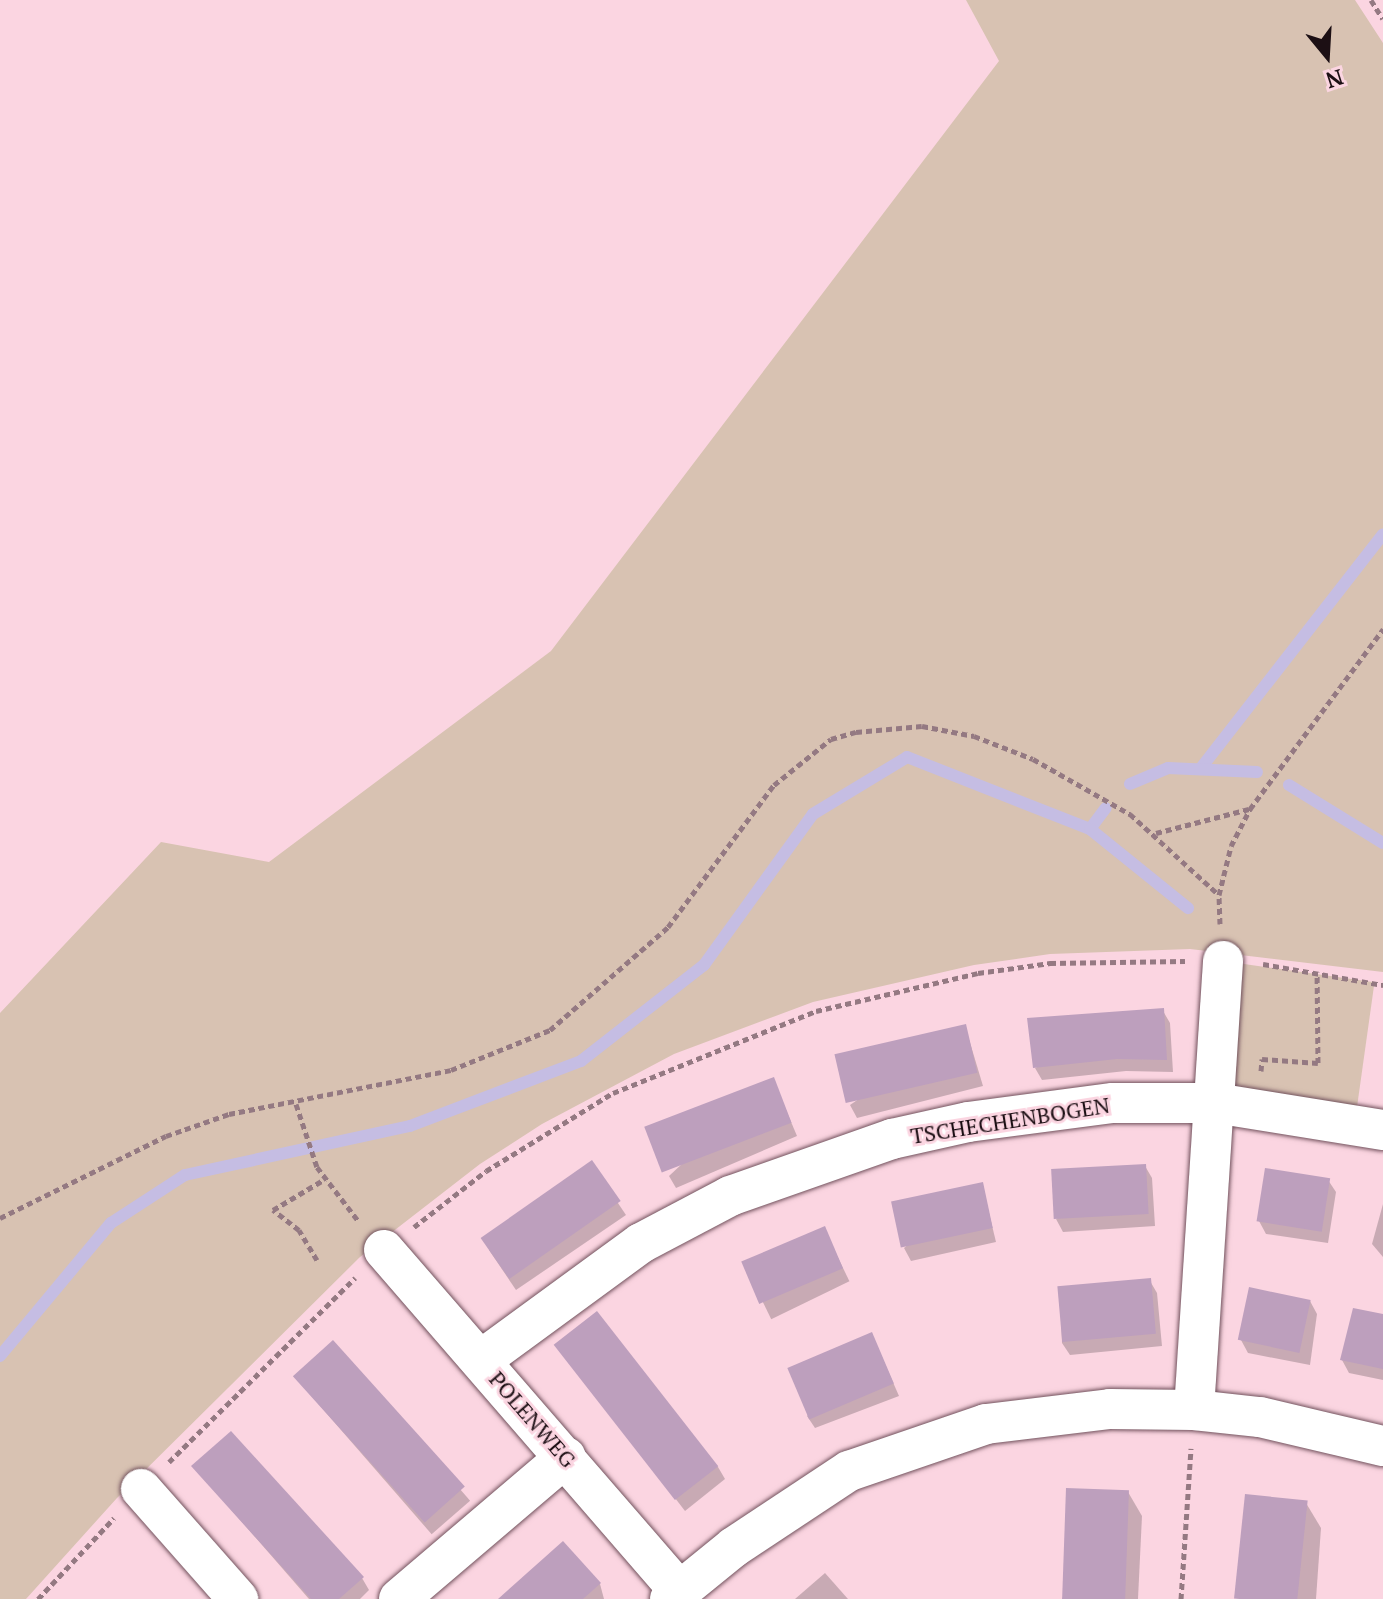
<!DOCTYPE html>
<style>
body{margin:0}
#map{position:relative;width:1383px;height:1599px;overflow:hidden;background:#fbd5e1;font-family:"PT Serif",serif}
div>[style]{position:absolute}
.green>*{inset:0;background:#d8c2b2;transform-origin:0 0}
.shadow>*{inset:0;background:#0003;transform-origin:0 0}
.stream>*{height:12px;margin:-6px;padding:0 6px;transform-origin:6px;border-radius:6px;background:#c5bde3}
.building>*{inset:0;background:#bd9fbd;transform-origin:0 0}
.path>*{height:5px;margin-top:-2.5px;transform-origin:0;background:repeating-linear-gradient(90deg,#947982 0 6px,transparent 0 10px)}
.roads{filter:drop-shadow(0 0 2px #72525d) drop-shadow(0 0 2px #72525d)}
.street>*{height:40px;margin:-20px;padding:0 20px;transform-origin:20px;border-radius:20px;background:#fff}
span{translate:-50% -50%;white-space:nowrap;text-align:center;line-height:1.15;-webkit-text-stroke:6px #fbd5e1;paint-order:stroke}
.street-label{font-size:22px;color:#1c0f14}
.north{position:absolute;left:1287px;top:16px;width:80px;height:80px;-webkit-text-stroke:6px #fbd5e1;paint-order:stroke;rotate:162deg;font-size:22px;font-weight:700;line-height:32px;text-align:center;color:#1c0f14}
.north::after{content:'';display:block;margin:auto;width:28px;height:36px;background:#1c0f14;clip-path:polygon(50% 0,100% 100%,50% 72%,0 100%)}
</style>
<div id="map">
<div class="green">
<div style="clip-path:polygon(966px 0,1355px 0,1383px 43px,1383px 972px,1190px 949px,1050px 954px,974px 965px,813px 1002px,674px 1054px,542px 1124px,480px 1164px,360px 1257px,117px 1498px,26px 1599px,0 1599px,0 1013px,161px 842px,269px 862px,551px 651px,999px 61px)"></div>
<div style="left:1223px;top:961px;width:153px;height:142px;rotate:8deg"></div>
</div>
<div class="shadow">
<div style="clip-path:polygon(1163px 1011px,1170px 1023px,1173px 1072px,1126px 1071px,1042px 1080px,1035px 1068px)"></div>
<div style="clip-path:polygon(965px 1026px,983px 1086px,857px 1118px,850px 1105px)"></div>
<div style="clip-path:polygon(773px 1079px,797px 1136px,676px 1188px,669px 1176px)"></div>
<div style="clip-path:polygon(591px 1163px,626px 1215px,516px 1290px,489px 1250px)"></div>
<div style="clip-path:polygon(1145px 1166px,1152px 1178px,1155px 1226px,1063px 1232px,1056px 1219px)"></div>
<div style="clip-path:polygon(1328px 1180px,1336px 1192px,1328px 1243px,1266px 1234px,1259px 1221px)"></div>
<div style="clip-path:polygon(982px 1184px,996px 1242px,911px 1261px,904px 1248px)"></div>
<div style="clip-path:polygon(1383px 1204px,1383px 1257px,1372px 1244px)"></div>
<div style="left:824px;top:1229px;width:58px;height:87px;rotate:64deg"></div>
<div style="clip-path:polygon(1150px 1281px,1157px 1293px,1162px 1346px,1070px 1355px,1062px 1343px,1060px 1289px)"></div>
<div style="clip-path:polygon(1310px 1301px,1317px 1314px,1310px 1365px,1248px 1353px,1241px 1340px)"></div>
<div style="clip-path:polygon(1383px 1316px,1383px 1380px,1349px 1373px,1342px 1360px)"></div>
<div style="left:333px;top:1343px;width:209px;height:51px;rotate:49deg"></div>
<div style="clip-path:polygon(557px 1345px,718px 1467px,725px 1479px,685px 1511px)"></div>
<div style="clip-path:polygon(878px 1348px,899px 1396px,815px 1428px,807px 1416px)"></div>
<div style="clip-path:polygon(194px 1467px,362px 1578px,369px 1590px,360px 1599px,309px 1599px)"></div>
<div style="clip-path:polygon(1128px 1492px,1142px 1516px,1138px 1599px,1062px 1599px)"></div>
<div style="clip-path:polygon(1306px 1503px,1321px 1528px,1316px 1599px,1244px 1599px)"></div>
<div style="clip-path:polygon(825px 1573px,848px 1599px,795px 1599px)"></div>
<div style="clip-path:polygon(600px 1584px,604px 1599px,501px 1599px)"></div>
</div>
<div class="stream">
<div style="left:1201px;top:768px;width:296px;rotate:-52.1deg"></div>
<div style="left:1130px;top:784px;width:41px;rotate:-22.8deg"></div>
<div style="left:1168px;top:768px;width:89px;rotate:2.6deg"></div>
<div style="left:1289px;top:785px;width:110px;rotate:31.7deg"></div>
<div style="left:1090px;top:829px;width:26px;rotate:-53deg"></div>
<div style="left:0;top:1356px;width:173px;rotate:-50.2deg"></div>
<div style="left:111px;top:1223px;width:88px;rotate:-33deg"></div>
<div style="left:185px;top:1175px;width:230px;rotate:-12.3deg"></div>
<div style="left:410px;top:1126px;width:183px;rotate:-20.8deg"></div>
<div style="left:581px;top:1061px;width:156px;rotate:-38deg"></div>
<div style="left:704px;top:965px;width:186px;rotate:-54.2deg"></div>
<div style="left:813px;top:814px;width:110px;rotate:-31.2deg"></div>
<div style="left:907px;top:757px;width:197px;rotate:21.5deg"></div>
<div style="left:1090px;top:829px;width:126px;rotate:38.9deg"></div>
</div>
<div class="building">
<div style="clip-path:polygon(1164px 1008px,1167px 1060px,1117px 1059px,1033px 1068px,1027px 1018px)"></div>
<div style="left:966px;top:1024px;width:50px;height:135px;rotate:77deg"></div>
<div style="left:774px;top:1077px;width:49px;height:139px;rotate:69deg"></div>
<div style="left:592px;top:1160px;width:50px;height:136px;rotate:55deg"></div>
<div style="left:1146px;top:1164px;width:50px;height:95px;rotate:87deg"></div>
<div style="left:1265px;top:1168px;width:66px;height:54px;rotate:9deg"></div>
<div style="left:983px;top:1182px;width:47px;height:94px;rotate:78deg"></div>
<div style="left:825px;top:1226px;width:46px;height:91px;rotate:67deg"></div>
<div style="left:1151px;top:1278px;width:56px;height:94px;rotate:85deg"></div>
<div style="left:1249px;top:1287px;width:63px;height:54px;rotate:12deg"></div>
<div style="clip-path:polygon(1353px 1308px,1383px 1314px,1383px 1369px,1340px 1360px)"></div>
<div style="left:597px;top:1311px;width:197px;height:55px;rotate:52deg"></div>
<div style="left:872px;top:1332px;width:56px;height:92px;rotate:67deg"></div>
<div style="left:333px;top:1340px;width:197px;height:54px;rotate:48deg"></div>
<div style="clip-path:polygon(231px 1431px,364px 1577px,339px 1599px,311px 1599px,191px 1466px)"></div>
<div style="left:1066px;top:1488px;width:63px;height:111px;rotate:2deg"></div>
<div style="left:1245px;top:1494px;width:63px;height:105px;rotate:6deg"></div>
<div style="clip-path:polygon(563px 1541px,601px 1583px,583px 1599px,498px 1599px)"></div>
</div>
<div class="path">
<div style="left:1371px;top:0;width:22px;rotate:58deg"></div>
<div style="left:1156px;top:833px;width:96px;rotate:-14.5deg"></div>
<div style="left:1220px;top:924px;width:29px;rotate:-92deg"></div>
<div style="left:1219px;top:895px;width:50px;rotate:-76.2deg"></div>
<div style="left:1231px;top:846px;width:42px;rotate:-62.8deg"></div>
<div style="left:1250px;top:809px;width:224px;rotate:-53.5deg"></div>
<div style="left:1263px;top:964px;width:122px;rotate:9.9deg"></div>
<div style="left:1261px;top:1071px;width:12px;rotate:-85deg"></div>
<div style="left:1262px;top:1059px;width:56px;rotate:4.1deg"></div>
<div style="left:1318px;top:1063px;width:91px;rotate:-90.6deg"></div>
<div style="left:296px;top:1104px;width:66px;rotate:71.6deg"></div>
<div style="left:317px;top:1167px;width:69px;rotate:52.6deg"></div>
<div style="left:0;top:1218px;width:185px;rotate:-26.3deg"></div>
<div style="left:166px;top:1136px;width:67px;rotate:-19.2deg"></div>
<div style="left:229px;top:1114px;width:226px;rotate:-11.2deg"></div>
<div style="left:451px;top:1070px;width:107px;rotate:-22deg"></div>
<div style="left:550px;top:1030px;width:157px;rotate:-41.1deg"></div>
<div style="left:668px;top:927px;width:177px;rotate:-53.3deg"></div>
<div style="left:774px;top:785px;width:73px;rotate:-38.9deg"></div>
<div style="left:831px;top:739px;width:26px;rotate:-16deg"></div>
<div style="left:856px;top:732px;width:66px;rotate:-5.2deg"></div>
<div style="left:922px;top:726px;width:53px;rotate:10.9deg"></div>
<div style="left:974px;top:736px;width:63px;rotate:21.3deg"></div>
<div style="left:1033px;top:759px;width:112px;rotate:29.6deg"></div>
<div style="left:1130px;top:814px;width:120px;rotate:42.3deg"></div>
<div style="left:414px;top:1227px;width:91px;rotate:-37.9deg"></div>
<div style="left:486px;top:1171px;width:149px;rotate:-31.6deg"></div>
<div style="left:613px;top:1093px;width:219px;rotate:-22deg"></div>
<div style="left:816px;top:1011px;width:166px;rotate:-13.2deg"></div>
<div style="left:978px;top:973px;width:73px;rotate:-7.9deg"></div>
<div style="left:1050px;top:963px;width:135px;rotate:-0.8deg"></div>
<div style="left:317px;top:1260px;width:35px;rotate:-121deg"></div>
<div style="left:299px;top:1230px;width:33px;rotate:-142deg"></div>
<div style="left:273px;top:1210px;width:61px;rotate:-30.8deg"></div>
<div style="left:169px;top:1462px;width:262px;rotate:-44.7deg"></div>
<div style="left:38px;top:1599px;width:111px;rotate:-46.8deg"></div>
<div style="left:1181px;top:1599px;width:151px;rotate:-86.2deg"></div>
</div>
<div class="roads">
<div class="street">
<div style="left:384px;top:1250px;width:450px;rotate:49.1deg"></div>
<div style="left:481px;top:1360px;width:198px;rotate:-36.2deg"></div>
<div style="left:641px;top:1243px;width:101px;rotate:-27.8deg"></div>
<div style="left:730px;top:1196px;width:172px;rotate:-19.4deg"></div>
<div style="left:892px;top:1139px;width:78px;rotate:-12.6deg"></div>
<div style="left:968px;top:1122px;width:146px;rotate:-7.5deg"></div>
<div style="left:1113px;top:1103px;width:102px"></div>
<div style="left:1215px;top:1103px;width:170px;rotate:9.1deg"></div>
<div style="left:1194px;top:1410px;width:450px;rotate:-86.3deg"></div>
<div style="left:141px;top:1489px;width:147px;rotate:48.6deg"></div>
<div style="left:399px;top:1599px;width:219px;rotate:-40.4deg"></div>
<div style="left:670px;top:1599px;width:82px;rotate:-39.1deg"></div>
<div style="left:734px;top:1547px;width:138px;rotate:-33.5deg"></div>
<div style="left:849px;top:1471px;width:145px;rotate:-18.9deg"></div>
<div style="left:986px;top:1424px;width:125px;rotate:-6.9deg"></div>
<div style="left:1110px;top:1409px;width:84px;rotate:0.7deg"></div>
<div style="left:1194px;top:1410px;width:66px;rotate:6.1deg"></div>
<div style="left:1260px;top:1417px;width:126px;rotate:13.3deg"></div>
</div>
</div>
<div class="street-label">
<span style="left:1010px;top:1120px;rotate:-9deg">TSCHECHENBOGEN</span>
<span style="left:533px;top:1419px;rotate:49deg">POLENWEG</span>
</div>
<div class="north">N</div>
</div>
